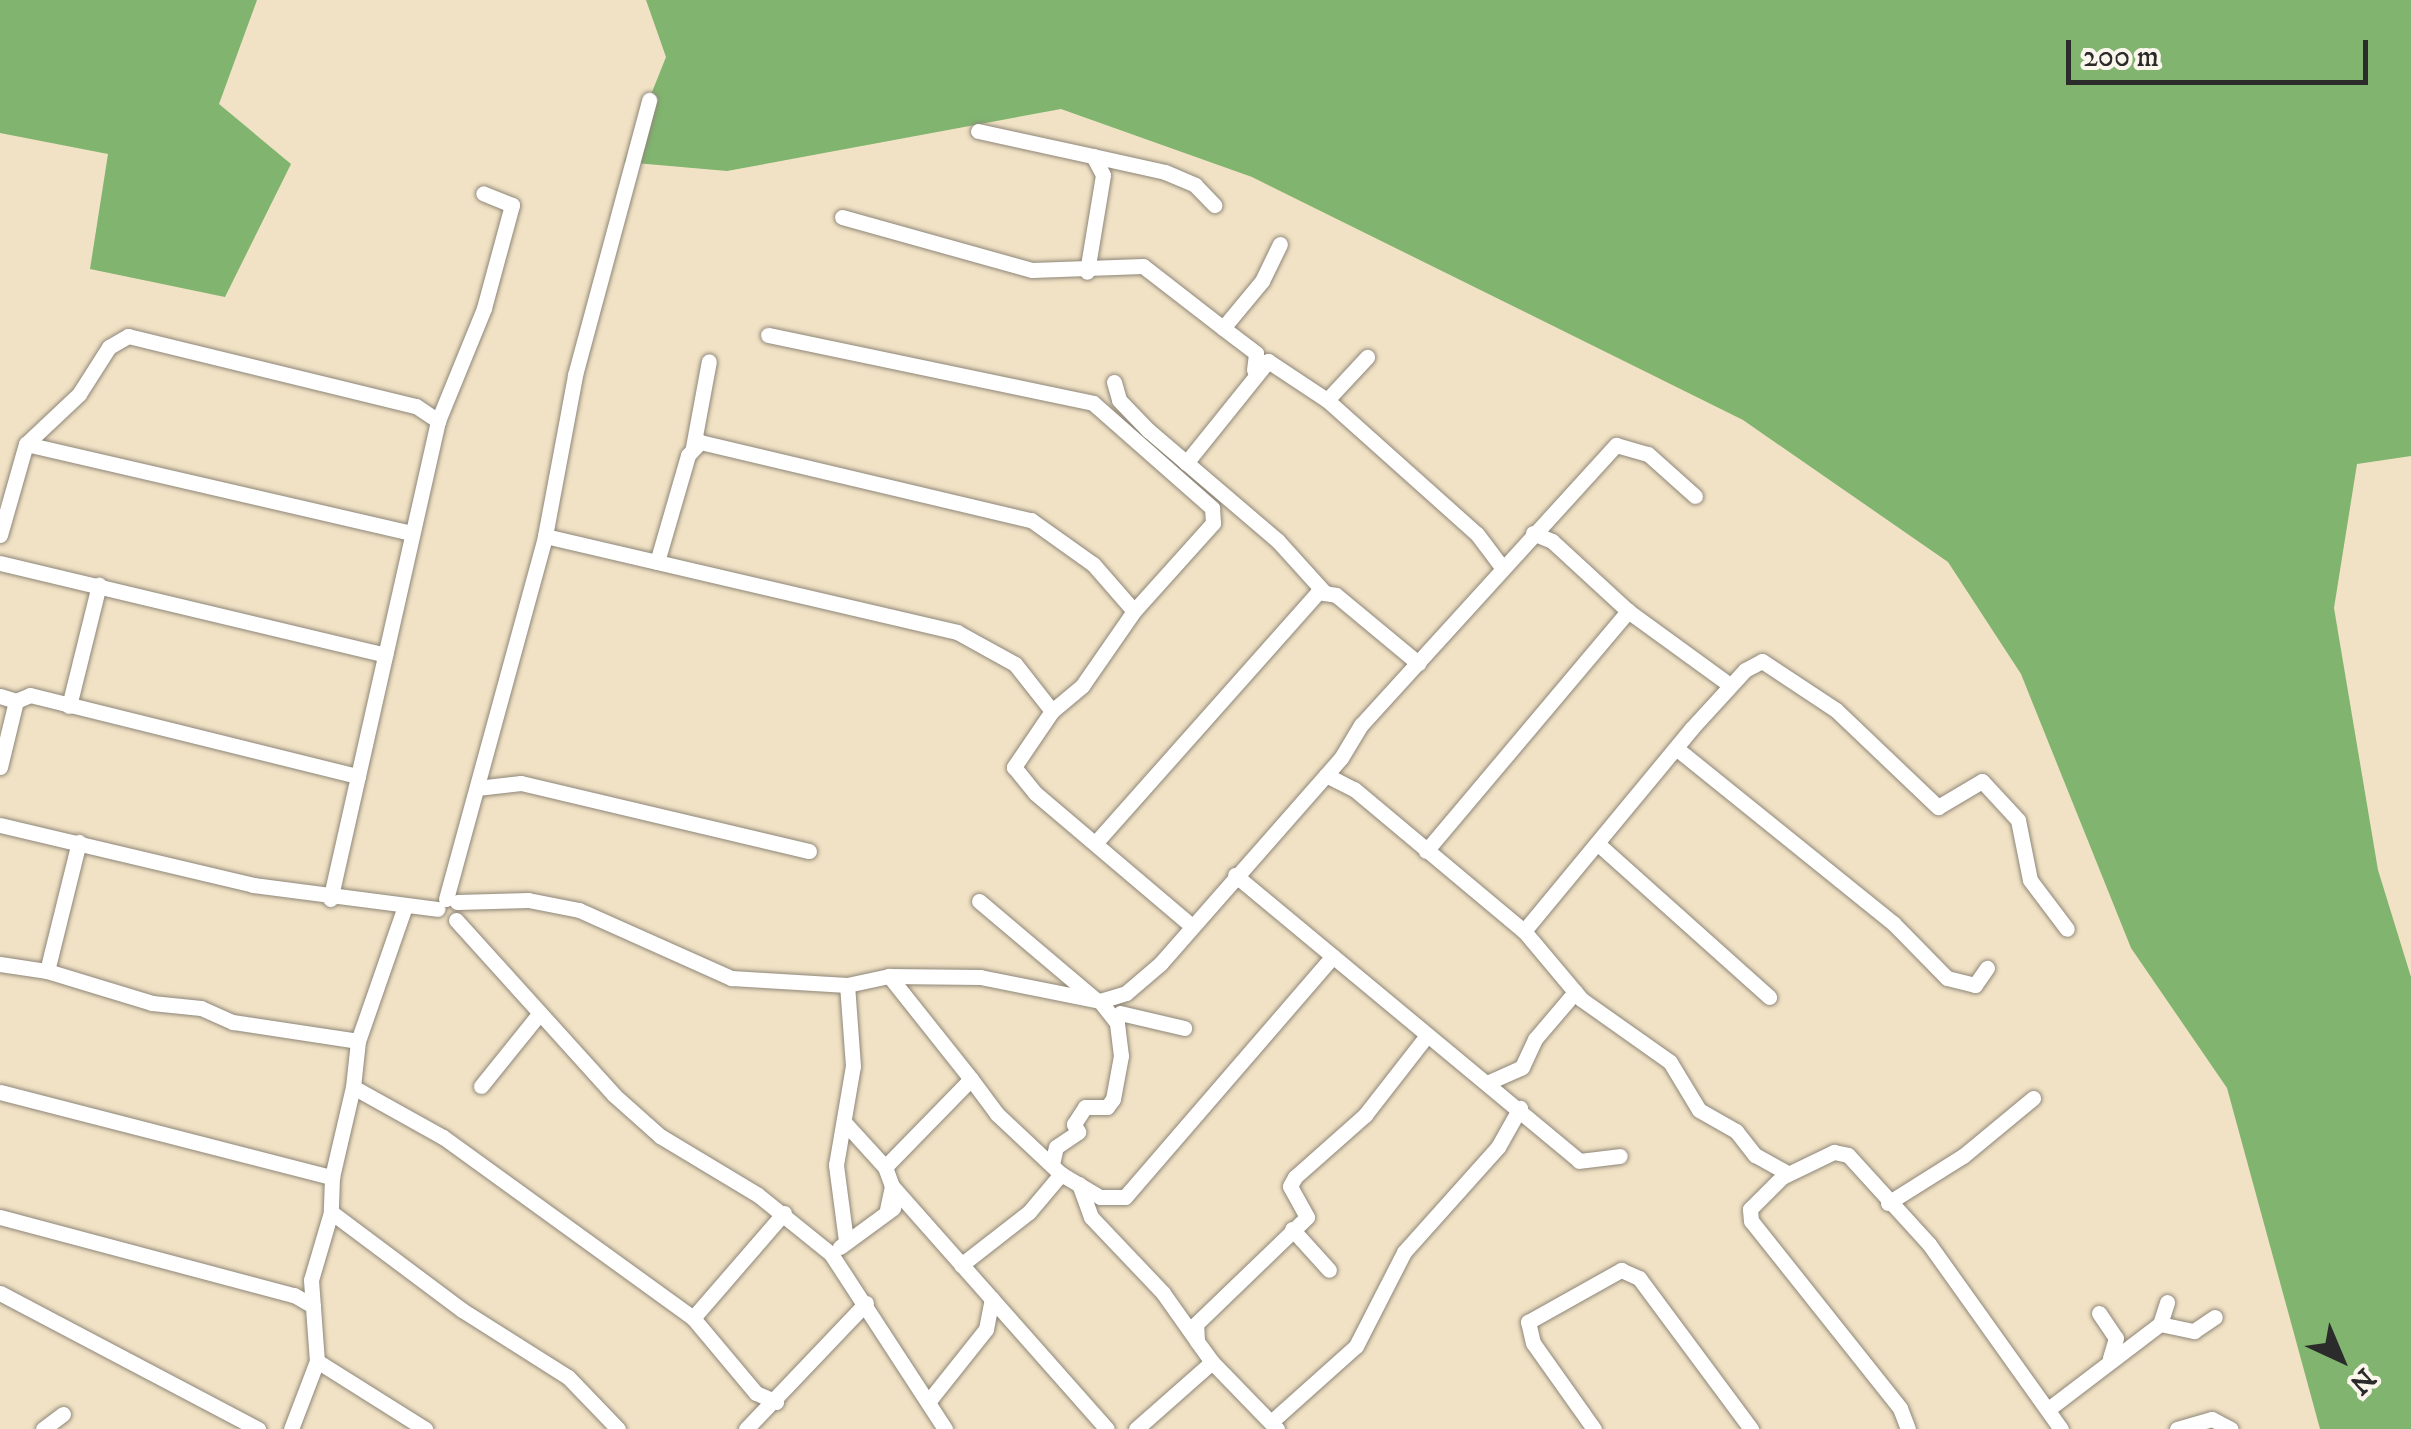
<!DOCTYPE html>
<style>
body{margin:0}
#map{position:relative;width:2411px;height:1429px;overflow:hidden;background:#f1e2c5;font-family:"IM FELL DW Pica",serif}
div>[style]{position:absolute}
.forest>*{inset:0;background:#80b46f}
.roads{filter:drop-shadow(0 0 2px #8e8678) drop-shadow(0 0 2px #8e8678)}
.minor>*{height:15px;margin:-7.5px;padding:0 7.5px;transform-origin:7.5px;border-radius:7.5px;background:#fff}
span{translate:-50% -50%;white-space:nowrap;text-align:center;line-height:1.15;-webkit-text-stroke:9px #fbf7ec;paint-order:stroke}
.north{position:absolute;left:2291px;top:1309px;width:100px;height:100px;-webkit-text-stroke:8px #fbf7ec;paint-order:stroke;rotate:136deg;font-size:28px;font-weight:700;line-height:40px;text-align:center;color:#2b2b2b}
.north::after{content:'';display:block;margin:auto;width:35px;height:45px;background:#2b2b2b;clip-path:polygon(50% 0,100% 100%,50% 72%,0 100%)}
.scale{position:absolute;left:2066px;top:40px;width:302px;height:45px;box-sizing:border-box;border:5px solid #2b2b2b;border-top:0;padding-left:12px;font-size:30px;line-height:35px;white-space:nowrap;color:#2b2b2b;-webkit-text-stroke:8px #fbf7ec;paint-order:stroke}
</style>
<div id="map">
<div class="forest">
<div style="clip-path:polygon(0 0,257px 0,219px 104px,291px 164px,225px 297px,90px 269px,108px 154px,0 133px)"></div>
<div style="clip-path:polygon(646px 0,2411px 0,2411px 456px,2357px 464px,2334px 608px,2378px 870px,2411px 977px,2411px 1429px,2320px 1429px,2227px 1088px,2131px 948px,2021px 674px,1948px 562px,1743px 420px,1252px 177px,1061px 109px,727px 171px,624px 162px,666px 57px)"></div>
</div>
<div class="roads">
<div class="minor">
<div style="left:978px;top:131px;width:118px;rotate:12.3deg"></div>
<div style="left:1093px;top:156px;width:21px;rotate:62deg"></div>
<div style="left:1103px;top:175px;width:98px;rotate:99.4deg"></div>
<div style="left:1093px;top:156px;width:74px;rotate:12.5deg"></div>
<div style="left:1165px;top:172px;width:33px;rotate:23deg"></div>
<div style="left:1195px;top:185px;width:28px;rotate:46deg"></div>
<div style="left:842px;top:217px;width:197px;rotate:15.6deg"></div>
<div style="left:1032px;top:270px;width:111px;rotate:-2.1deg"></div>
<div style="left:1143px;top:266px;width:101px;rotate:37.8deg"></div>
<div style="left:768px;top:335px;width:332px;rotate:11.8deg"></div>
<div style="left:1093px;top:403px;width:159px;rotate:41.4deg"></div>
<div style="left:1212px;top:508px;width:15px;rotate:86deg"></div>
<div style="left:1213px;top:523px;width:118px;rotate:131.9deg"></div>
<div style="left:1134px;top:611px;width:91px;rotate:124.7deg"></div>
<div style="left:1082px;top:686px;width:39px;rotate:140deg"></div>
<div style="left:1052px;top:711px;width:68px;rotate:124.2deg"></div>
<div style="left:1014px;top:767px;width:33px;rotate:51deg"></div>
<div style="left:1035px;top:793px;width:206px;rotate:40.3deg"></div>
<div style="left:1254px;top:370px;width:17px;rotate:-83deg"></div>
<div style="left:1256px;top:353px;width:41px;rotate:-142.9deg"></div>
<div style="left:1223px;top:328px;width:61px;rotate:-50.3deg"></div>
<div style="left:1262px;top:281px;width:41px;rotate:-64.1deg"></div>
<div style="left:1114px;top:382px;width:19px;rotate:74deg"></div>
<div style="left:1119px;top:400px;width:42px;rotate:46deg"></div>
<div style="left:1148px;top:430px;width:171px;rotate:40.5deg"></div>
<div style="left:1278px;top:541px;width:70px;rotate:47.9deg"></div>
<div style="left:1327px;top:400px;width:59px;rotate:-47.1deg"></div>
<div style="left:438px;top:421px;width:122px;rotate:-67.8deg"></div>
<div style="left:484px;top:308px;width:107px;rotate:-74.8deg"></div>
<div style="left:512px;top:205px;width:31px;rotate:-158deg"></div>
<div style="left:26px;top:444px;width:396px;rotate:13deg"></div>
<div style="left:693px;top:447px;width:87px;rotate:-79.5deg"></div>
<div style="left:1186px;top:463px;width:131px;rotate:-51.2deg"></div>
<div style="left:1268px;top:361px;width:71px;rotate:33.5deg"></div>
<div style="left:1327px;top:400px;width:201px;rotate:41.8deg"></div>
<div style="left:1477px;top:534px;width:40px;rotate:53deg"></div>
<div style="left:1533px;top:533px;width:21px;rotate:23deg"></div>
<div style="left:1552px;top:541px;width:103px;rotate:42.6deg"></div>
<div style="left:1628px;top:611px;width:126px;rotate:36deg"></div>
<div style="left:0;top:535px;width:95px;rotate:-74.1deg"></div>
<div style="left:26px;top:444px;width:73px;rotate:-43.3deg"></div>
<div style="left:79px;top:394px;width:56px;rotate:-57.4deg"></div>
<div style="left:109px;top:347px;width:22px;rotate:-30deg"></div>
<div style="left:128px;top:336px;width:296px;rotate:13.7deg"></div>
<div style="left:416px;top:406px;width:27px;rotate:34deg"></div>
<div style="left:438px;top:421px;width:490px;rotate:102.7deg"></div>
<div style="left:545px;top:536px;width:164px;rotate:-79.4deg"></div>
<div style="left:575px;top:375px;width:285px;rotate:-74.9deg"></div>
<div style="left:657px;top:562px;width:111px;rotate:-73.8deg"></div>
<div style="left:688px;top:455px;width:18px;rotate:-47deg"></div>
<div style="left:700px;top:442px;width:340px;rotate:13.3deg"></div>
<div style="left:1031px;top:520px;width:76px;rotate:35.4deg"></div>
<div style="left:1093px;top:564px;width:62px;rotate:48.9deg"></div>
<div style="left:0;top:563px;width:396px;rotate:13.4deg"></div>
<div style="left:0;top:696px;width:17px;rotate:17deg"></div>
<div style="left:16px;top:701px;width:15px;rotate:-23deg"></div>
<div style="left:30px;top:695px;width:338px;rotate:13.9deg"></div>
<div style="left:69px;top:706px;width:125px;rotate:-76.1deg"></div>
<div style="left:1676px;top:748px;width:279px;rotate:38.9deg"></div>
<div style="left:1893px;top:923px;width:77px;rotate:45.5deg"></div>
<div style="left:1947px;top:978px;width:29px;rotate:14deg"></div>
<div style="left:1975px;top:985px;width:21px;rotate:-55deg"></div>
<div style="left:0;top:767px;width:68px;rotate:-76.4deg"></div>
<div style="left:1326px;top:775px;width:31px;rotate:27deg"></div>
<div style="left:1354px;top:789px;width:222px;rotate:39.9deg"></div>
<div style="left:1524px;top:931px;width:89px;rotate:50deg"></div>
<div style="left:1581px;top:999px;width:109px;rotate:35.3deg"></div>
<div style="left:1670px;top:1062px;width:56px;rotate:58.9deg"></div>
<div style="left:1699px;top:1110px;width:43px;rotate:29.6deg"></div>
<div style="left:1736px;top:1131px;width:31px;rotate:52deg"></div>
<div style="left:1755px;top:1155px;width:37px;rotate:29deg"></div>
<div style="left:477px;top:788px;width:44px;rotate:-6.5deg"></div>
<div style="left:521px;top:783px;width:296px;rotate:13.3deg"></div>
<div style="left:0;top:825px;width:260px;rotate:13.3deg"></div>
<div style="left:253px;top:885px;width:186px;rotate:7.4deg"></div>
<div style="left:1098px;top:840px;width:332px;rotate:-48.4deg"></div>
<div style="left:1318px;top:592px;width:18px;rotate:9deg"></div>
<div style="left:1336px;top:595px;width:107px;rotate:39.7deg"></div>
<div style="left:1597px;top:843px;width:231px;rotate:41.8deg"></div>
<div style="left:1426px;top:851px;width:314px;rotate:-49.9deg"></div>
<div style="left:1235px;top:875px;width:447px;rotate:39.7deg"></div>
<div style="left:1579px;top:1161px;width:41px;rotate:-7deg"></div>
<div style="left:446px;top:899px;width:376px;rotate:-74.7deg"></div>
<div style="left:545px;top:536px;width:423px;rotate:13.1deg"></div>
<div style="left:957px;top:632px;width:66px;rotate:28.9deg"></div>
<div style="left:1015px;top:664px;width:60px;rotate:51.8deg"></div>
<div style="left:979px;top:901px;width:152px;rotate:40.2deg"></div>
<div style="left:457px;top:902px;width:71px;rotate:-1.6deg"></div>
<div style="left:528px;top:900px;width:52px;rotate:11.1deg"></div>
<div style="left:579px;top:910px;width:167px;rotate:24.1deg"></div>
<div style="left:731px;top:978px;width:116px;rotate:3.5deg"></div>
<div style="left:847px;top:985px;width:43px;rotate:-12.1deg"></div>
<div style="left:889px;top:976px;width:91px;rotate:0.6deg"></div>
<div style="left:980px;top:977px;width:122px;rotate:11.3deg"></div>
<div style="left:1100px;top:1001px;width:27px;rotate:-17deg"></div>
<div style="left:1126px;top:993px;width:45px;rotate:-40.5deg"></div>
<div style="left:1160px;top:964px;width:274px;rotate:-48.7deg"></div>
<div style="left:1341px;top:758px;width:39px;rotate:-59deg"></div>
<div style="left:1361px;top:725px;width:379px;rotate:-47.7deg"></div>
<div style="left:1616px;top:445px;width:33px;rotate:16deg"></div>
<div style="left:1648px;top:454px;width:63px;rotate:41.8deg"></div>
<div style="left:404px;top:909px;width:140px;rotate:109.2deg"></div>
<div style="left:358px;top:1041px;width:46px;rotate:96.2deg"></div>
<div style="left:353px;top:1087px;width:103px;rotate:29.1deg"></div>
<div style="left:443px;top:1137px;width:309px;rotate:35.9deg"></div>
<div style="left:693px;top:1318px;width:98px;rotate:50deg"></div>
<div style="left:756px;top:1393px;width:22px;rotate:24deg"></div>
<div style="left:456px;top:920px;width:236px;rotate:47.9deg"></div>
<div style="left:614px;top:1095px;width:62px;rotate:41.7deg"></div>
<div style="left:660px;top:1136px;width:114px;rotate:31deg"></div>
<div style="left:758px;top:1195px;width:94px;rotate:38.9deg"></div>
<div style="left:831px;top:1254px;width:209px;rotate:56.9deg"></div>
<div style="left:1524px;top:931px;width:262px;rotate:-50.4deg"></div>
<div style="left:1691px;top:729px;width:80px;rotate:-47.5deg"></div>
<div style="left:1745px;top:670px;width:19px;rotate:-28deg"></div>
<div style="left:1762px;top:661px;width:89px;rotate:33.5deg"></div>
<div style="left:1836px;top:710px;width:141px;rotate:43.6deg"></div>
<div style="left:1938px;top:807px;width:51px;rotate:-30.6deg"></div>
<div style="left:1982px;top:781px;width:53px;rotate:47.3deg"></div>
<div style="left:2018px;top:820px;width:61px;rotate:78.7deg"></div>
<div style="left:2030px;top:880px;width:61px;rotate:52.9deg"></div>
<div style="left:0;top:964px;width:48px;rotate:8.5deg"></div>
<div style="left:47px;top:971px;width:110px;rotate:16.9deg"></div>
<div style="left:152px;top:1003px;width:49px;rotate:5.8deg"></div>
<div style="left:201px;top:1008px;width:35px;rotate:24deg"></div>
<div style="left:233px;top:1022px;width:126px;rotate:8.6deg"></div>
<div style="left:47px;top:971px;width:133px;rotate:-76.1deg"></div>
<div style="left:1120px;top:1013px;width:66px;rotate:13.2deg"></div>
<div style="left:971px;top:1079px;width:44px;rotate:53.4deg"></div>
<div style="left:997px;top:1114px;width:88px;rotate:43.2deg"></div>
<div style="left:1061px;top:1174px;width:45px;rotate:30.5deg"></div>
<div style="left:1100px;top:1197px;width:25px"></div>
<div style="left:1125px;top:1197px;width:318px;rotate:-49.2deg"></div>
<div style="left:1489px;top:1082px;width:36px;rotate:-24deg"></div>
<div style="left:1522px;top:1067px;width:31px;rotate:-65deg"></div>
<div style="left:1535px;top:1039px;width:62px;rotate:-49.6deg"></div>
<div style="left:481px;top:1086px;width:92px;rotate:-51.1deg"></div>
<div style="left:0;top:1092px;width:343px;rotate:14.4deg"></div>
<div style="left:332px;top:1177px;width:35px;rotate:92deg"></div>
<div style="left:331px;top:1212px;width:71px;rotate:106.4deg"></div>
<div style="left:311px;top:1280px;width:81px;rotate:85.8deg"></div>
<div style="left:317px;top:1361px;width:73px;rotate:110.9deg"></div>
<div style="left:844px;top:1122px;width:61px;rotate:47.7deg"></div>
<div style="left:885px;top:1167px;width:20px;rotate:70deg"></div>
<div style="left:892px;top:1186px;width:25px;rotate:102deg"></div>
<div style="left:1052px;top:1164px;width:17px;rotate:-77deg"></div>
<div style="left:1056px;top:1147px;width:27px;rotate:-34deg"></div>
<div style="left:1078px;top:1132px;width:9px;rotate:-117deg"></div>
<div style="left:1074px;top:1124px;width:20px;rotate:-57deg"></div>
<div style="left:1085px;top:1107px;width:22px"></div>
<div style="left:1107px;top:1107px;width:10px;rotate:-53deg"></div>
<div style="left:1113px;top:1099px;width:44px;rotate:-79.5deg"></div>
<div style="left:1121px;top:1056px;width:33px;rotate:-97deg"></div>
<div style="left:1117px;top:1023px;width:28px;rotate:-128deg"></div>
<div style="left:885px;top:1167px;width:123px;rotate:-45.7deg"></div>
<div style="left:971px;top:1079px;width:132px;rotate:-128.5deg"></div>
<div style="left:332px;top:1177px;width:92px;rotate:-76.9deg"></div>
<div style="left:1079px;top:1184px;width:35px;rotate:70deg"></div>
<div style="left:1091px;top:1217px;width:105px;rotate:46.5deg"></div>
<div style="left:1163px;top:1293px;width:59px;rotate:54.7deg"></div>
<div style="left:892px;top:1186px;width:324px;rotate:48.5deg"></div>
<div style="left:1888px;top:1203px;width:89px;rotate:-32.1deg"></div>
<div style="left:1963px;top:1156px;width:91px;rotate:-39.6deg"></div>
<div style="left:331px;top:1212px;width:164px;rotate:36.8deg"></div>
<div style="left:462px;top:1310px;width:125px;rotate:32.3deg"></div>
<div style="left:568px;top:1377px;width:72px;rotate:46.1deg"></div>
<div style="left:0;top:1217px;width:304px;rotate:14.9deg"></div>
<div style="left:294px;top:1295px;width:22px;rotate:30deg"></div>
<div style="left:1292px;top:1229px;width:55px;rotate:47.9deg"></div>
<div style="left:846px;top:1241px;width:77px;rotate:-97.5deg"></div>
<div style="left:836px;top:1165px;width:100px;rotate:-80.3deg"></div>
<div style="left:853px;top:1066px;width:81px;rotate:-94.2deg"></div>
<div style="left:840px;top:1247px;width:66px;rotate:-36.3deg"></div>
<div style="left:961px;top:1265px;width:86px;rotate:-37.9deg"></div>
<div style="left:1029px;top:1212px;width:50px;rotate:-49.9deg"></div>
<div style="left:0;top:1293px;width:292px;rotate:27.8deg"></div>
<div style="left:2099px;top:1313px;width:30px;rotate:56deg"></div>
<div style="left:2116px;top:1338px;width:21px;rotate:107deg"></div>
<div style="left:693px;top:1318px;width:139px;rotate:-49.1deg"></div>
<div style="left:2160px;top:1324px;width:23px;rotate:-72deg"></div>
<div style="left:317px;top:1361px;width:128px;rotate:32.2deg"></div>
<div style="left:928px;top:1402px;width:93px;rotate:-51.5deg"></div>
<div style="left:986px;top:1329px;width:31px;rotate:-79deg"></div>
<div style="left:2051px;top:1407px;width:137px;rotate:-37.3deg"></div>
<div style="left:2160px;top:1324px;width:35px;rotate:12deg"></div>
<div style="left:2194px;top:1331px;width:25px;rotate:-34deg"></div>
<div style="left:1271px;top:1422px;width:114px;rotate:-41.8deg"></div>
<div style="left:1356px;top:1346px;width:106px;rotate:-62.9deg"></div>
<div style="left:1404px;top:1252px;width:141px;rotate:-48.2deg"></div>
<div style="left:1498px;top:1147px;width:45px;rotate:-60.6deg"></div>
<div style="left:43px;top:1429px;width:25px;rotate:-37deg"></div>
<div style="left:746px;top:1429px;width:174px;rotate:-46.4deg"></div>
<div style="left:1136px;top:1429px;width:101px;rotate:-41.4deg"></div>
<div style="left:1277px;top:1429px;width:93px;rotate:-134.1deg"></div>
<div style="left:1212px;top:1362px;width:26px;rotate:-126deg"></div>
<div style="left:1197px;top:1341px;width:17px;rotate:-93deg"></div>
<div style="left:1196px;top:1324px;width:154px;rotate:-43.9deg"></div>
<div style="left:1307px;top:1217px;width:35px;rotate:-119deg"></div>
<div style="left:1290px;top:1186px;width:10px;rotate:-61deg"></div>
<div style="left:1295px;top:1177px;width:94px;rotate:-41.5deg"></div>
<div style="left:1365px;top:1115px;width:98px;rotate:-52.1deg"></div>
<div style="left:1594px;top:1429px;width:105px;rotate:-125.3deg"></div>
<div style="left:1533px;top:1343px;width:22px;rotate:-103deg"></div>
<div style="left:1528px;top:1322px;width:107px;rotate:-29.2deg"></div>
<div style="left:1621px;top:1270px;width:20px;rotate:24deg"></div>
<div style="left:1639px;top:1278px;width:188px;rotate:53.4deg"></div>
<div style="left:1908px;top:1429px;width:22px;rotate:-111deg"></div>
<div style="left:1900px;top:1408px;width:239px;rotate:-128.5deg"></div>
<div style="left:1751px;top:1221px;width:12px;rotate:-95deg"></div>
<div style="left:1750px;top:1209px;width:45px;rotate:-45deg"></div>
<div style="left:1782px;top:1177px;width:58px;rotate:-25.7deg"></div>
<div style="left:1834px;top:1152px;width:14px;rotate:12deg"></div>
<div style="left:1848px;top:1155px;width:120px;rotate:47.7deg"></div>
<div style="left:1929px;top:1244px;width:227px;rotate:54.5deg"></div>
<div style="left:2177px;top:1429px;width:36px;rotate:-16deg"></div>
<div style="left:2212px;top:1419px;width:21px;rotate:28deg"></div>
</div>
</div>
<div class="north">N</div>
<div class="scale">200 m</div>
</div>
